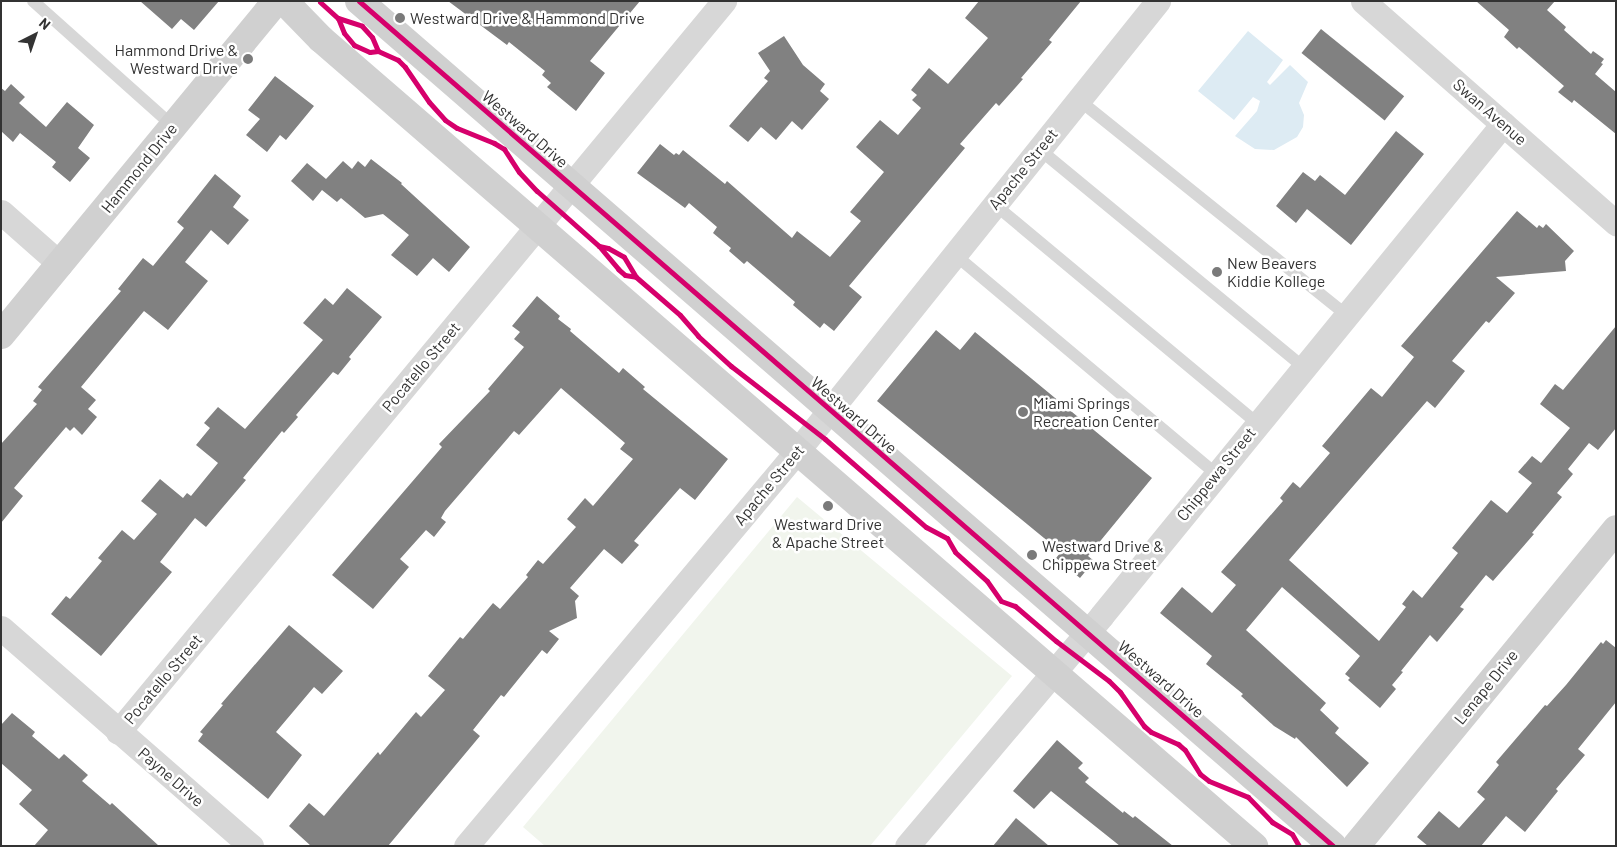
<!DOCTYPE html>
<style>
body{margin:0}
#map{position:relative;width:1617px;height:847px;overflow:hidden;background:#fff;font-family:Barlow,sans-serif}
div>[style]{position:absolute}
.green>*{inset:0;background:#f1f5ed}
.water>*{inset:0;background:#ddebf3}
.building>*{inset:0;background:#818181;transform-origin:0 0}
.lane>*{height:12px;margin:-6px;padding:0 6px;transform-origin:6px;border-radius:6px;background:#d7d7d7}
.street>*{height:25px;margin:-12.5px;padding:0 12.5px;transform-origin:12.5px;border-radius:12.5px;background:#d7d7d7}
.secondary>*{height:28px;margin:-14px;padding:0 14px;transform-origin:14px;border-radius:14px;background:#d0d0d0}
.cycleway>*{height:5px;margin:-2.5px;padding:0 2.5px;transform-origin:2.5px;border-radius:2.5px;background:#d6006c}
.dots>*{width:14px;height:14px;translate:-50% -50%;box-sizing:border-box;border:2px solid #fff;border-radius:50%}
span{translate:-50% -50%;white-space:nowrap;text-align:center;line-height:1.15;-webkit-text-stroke:5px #fff;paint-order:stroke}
.poi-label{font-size:16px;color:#333}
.left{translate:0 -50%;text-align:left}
.right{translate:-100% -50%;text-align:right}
.street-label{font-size:16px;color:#333}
.frame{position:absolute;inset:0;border:2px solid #333;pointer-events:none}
.north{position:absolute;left:10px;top:10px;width:50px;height:50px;-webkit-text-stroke:4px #fff;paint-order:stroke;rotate:41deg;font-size:14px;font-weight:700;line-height:20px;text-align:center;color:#333}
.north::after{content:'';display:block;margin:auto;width:18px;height:22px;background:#333;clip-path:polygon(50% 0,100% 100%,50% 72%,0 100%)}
</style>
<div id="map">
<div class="green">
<div style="clip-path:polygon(797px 497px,1012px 676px,870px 846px,545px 846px,523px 827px)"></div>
</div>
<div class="water">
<div style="clip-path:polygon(1248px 31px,1283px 60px,1267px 82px,1270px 85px,1290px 65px,1308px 82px,1299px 103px,1304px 115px,1303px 127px,1297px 137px,1274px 150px,1255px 149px,1235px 136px,1257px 111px,1260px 101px,1253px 97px,1234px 120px,1198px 91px)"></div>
</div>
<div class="building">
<div style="clip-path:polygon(140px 1px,219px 1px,194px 30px,181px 19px,172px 29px)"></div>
<div style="clip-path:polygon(448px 1px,640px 1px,590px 61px,605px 73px,576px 111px,547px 87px,551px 83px,542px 75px,545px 71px,509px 42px,507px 45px)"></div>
<div style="clip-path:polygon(979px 1px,1081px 1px,1049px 40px,1052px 42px,1021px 78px,1023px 79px,999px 106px,996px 103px,960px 144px,965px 148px,849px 286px,862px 297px,834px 331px,824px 323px,820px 328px,793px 305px,795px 302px,747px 261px,744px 264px,729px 251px,731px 248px,713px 233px,717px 227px,689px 203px,685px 208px,637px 173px,660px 144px,674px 155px,676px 153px,679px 155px,683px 150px,725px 184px,727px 181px,792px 238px,797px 231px,830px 257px,861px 221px,850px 212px,884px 172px,856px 147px,880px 120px,898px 135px,921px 108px,912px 100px,917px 95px,911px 90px,929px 68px,948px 84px,988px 38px,965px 18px)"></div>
<div style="clip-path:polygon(1476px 1px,1555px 1px,1547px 10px,1566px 27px,1564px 30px,1591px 54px,1593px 51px,1604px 59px,1601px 63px,1603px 64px,1595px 74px,1616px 92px,1616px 134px,1574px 100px,1572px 103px,1558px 92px,1564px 86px,1519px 47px,1517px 49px,1504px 37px,1509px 30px)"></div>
<div style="left:1321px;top:29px;width:107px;height:31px;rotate:39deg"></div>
<div style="clip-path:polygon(784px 36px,803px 65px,825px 84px,820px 91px,829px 99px,802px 130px,792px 121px,776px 140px,761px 127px,748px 142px,729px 126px,768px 81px,764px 78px,770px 71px,758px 53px)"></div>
<div style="clip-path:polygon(275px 76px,314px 106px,286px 140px,280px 135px,267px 152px,246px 135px,260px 119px,248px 110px)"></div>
<div style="clip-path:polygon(11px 84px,25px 97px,19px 103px,46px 127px,67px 102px,94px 125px,78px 148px,90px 158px,70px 182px,52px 167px,56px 162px,20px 133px,13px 142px,1px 131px,1px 88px,5px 91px)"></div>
<div style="clip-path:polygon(1396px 131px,1424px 154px,1351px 245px,1307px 209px,1296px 223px,1276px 206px,1303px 172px,1315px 181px,1320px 175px,1345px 195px)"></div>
<div style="clip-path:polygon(371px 159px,402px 183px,401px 184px,470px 247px,449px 272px,433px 258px,417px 276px,391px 255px,409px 235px,383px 214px,365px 218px,341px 198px,337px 202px,322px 190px,313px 201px,291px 181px,307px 163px,326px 179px,343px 161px,352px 169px,358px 161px,365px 167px)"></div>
<div style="clip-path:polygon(215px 174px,241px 196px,233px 207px,249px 220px,228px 245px,211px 230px,185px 262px,208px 281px,168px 330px,144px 311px,81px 387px,96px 400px,88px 409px,97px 417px,82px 435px,74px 427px,70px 431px,66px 427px,14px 488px,23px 496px,1px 523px,1px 444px,37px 404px,33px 401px,42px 390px,38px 387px,121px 291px,118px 289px,143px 258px,153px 266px,184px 228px,177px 222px)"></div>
<div style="clip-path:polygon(1517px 211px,1537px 228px,1539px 225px,1543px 228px,1546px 224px,1574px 251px,1565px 261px,1566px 271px,1496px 277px,1515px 293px,1489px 323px,1486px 321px,1452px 361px,1465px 371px,1435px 408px,1427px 401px,1289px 560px,1379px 641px,1406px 607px,1402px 604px,1413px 590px,1422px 598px,1458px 553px,1452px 548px,1491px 500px,1507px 513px,1532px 483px,1518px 472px,1532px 456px,1541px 463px,1570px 428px,1540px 404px,1555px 384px,1563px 390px,1616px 326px,1616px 428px,1598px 450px,1589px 443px,1568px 469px,1573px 474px,1557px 493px,1562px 497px,1532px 533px,1534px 534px,1493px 581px,1486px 575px,1460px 607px,1464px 609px,1437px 642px,1430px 635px,1401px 671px,1403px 672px,1392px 685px,1396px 689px,1380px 708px,1348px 680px,1350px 678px,1345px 674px,1360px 656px,1282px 587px,1246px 630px,1326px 703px,1320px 710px,1339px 728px,1335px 733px,1369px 763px,1347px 787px,1296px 737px,1295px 739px,1274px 726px,1241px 696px,1243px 694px,1206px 664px,1212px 656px,1160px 613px,1182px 587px,1212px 613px,1236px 585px,1221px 572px,1283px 501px,1280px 498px,1293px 482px,1300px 488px,1330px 453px,1322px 446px,1371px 388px,1382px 397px,1414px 357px,1401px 346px)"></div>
<div style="clip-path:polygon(347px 288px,382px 317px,349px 357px,351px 359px,338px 375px,333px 372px,296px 415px,298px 417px,284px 433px,282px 431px,243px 478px,246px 480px,206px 527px,195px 518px,160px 562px,172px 572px,101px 656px,51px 614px,66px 596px,70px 599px,102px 561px,98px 558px,122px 530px,134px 540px,157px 514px,141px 501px,160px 479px,183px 498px,187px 493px,191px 496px,218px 463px,196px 445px,210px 428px,204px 423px,218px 407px,245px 429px,323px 340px,303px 323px,325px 298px,333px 305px)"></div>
<div style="clip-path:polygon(537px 296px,560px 316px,558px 319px,571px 329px,570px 331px,619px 373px,623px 368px,645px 387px,643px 389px,728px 459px,695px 500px,680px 488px,634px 541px,639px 545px,622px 564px,604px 549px,570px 588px,579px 596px,575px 601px,577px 618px,549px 631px,559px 639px,547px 654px,542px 650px,504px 697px,501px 695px,473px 730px,480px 736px,388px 846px,311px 846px,289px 826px,309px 803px,324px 816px,378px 752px,380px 755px,416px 712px,421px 717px,445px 690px,428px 676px,460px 637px,463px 639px,493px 603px,500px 609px,528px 577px,526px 575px,538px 560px,543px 564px,576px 527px,567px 519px,585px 498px,593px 506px,633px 459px,620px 449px,625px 443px,561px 388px,519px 435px,514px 431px,445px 511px,441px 518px,446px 522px,434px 537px,426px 530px,400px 559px,409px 567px,373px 609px,332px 575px,442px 447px,439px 444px,490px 391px,488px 389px,524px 347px,514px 339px,520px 332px,512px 326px)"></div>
<div style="clip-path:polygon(936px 330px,960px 350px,975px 332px,1152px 478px,1088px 556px,1094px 561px,1080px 578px,1056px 558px,1061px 552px,877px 401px)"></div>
<div style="clip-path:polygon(289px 625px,343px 671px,322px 694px,314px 687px,276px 732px,302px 755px,268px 799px,198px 741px,203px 734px,200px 732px,223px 705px,221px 704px)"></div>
<div style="clip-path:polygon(1606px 640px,1616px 648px,1616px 702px,1578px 749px,1585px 755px,1556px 789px,1558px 791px,1525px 832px,1506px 816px,1481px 846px,1428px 846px,1417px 837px,1439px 811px,1459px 828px,1485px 799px,1477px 792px,1499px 765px,1496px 762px,1545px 705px,1547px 706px,1566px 685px,1601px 642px,1603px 644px)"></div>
<div style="clip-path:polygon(12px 713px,35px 732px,32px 736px,59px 759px,64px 754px,88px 775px,82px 781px,110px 805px,112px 803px,159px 846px,34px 846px,48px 830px,19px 804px,32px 790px,1px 763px,1px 725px)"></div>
<div style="clip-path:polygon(1057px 740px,1083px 763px,1078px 768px,1089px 778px,1085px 782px,1123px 813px,1124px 811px,1133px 818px,1135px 816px,1173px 846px,1120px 846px,1051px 791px,1034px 809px,1013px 791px)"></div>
<div style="clip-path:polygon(1016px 818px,1049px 846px,993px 846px)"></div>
</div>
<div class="lane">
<div style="left:33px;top:1px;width:188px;rotate:41.8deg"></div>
<div style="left:1079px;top:100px;width:343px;rotate:38.8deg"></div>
<div style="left:1039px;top:149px;width:342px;rotate:39.5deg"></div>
<div style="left:994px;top:204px;width:342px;rotate:39.8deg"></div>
<div style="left:954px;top:254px;width:342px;rotate:40deg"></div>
</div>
<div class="street">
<div style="left:1363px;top:1px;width:337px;rotate:41.3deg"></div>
<div style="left:1px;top:212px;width:79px;rotate:41.4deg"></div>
<div style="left:1px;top:628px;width:332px;rotate:41.1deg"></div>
<div style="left:118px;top:732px;width:950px;rotate:-50.34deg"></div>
<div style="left:466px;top:846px;width:517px;rotate:-50.02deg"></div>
<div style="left:798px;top:450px;width:576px;rotate:-51.28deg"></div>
<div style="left:907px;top:846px;width:302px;rotate:-49.8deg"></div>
<div style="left:1102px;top:615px;width:634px;rotate:-50.76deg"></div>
</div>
<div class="secondary">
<div style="left:284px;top:1px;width:53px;rotate:45.8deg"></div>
<div style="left:321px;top:39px;width:1234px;rotate:40.86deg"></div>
<div style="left:359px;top:1px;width:1289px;rotate:40.94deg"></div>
<div style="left:1px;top:335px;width:433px;rotate:-50.5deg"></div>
<div style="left:1356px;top:846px;width:410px;rotate:-50.6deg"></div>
</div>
<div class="cycleway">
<div style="left:359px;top:1px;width:1289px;rotate:40.94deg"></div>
<div style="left:320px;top:2px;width:24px;rotate:42deg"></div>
<div style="left:338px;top:18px;width:25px;rotate:18deg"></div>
<div style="left:362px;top:26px;width:15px;rotate:48deg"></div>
<div style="left:372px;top:37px;width:15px;rotate:67deg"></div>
<div style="left:338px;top:18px;width:16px;rotate:68deg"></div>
<div style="left:344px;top:33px;width:16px;rotate:50deg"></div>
<div style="left:354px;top:45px;width:17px;rotate:24deg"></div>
<div style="left:370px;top:52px;width:8px;rotate:-7deg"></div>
<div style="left:378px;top:51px;width:22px;rotate:24deg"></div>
<div style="left:398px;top:60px;width:10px;rotate:45deg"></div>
<div style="left:405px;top:67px;width:42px;rotate:55.6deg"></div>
<div style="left:429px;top:102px;width:24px;rotate:48deg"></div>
<div style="left:445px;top:120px;width:14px;rotate:34deg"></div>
<div style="left:457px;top:128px;width:40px;rotate:22deg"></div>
<div style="left:494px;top:143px;width:12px;rotate:31deg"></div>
<div style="left:504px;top:149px;width:27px;rotate:57deg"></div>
<div style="left:519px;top:172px;width:26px;rotate:47deg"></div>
<div style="left:537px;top:191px;width:83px;rotate:41.6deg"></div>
<div style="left:599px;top:246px;width:30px;rotate:50deg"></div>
<div style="left:618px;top:269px;width:9px;rotate:41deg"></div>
<div style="left:625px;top:275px;width:11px;rotate:10deg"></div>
<div style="left:599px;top:246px;width:9px;rotate:13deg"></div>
<div style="left:608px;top:248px;width:18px;rotate:29deg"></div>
<div style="left:624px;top:257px;width:23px;rotate:59deg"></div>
<div style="left:636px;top:277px;width:58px;rotate:40.8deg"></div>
<div style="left:680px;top:315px;width:28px;rotate:49deg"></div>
<div style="left:698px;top:336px;width:45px;rotate:42.3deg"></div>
<div style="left:731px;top:366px;width:119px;rotate:37.8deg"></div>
<div style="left:825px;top:439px;width:134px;rotate:41.1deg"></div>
<div style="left:926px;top:527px;width:24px;rotate:28deg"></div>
<div style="left:947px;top:538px;width:16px;rotate:60deg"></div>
<div style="left:955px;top:552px;width:43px;rotate:42.2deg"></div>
<div style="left:987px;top:581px;width:24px;rotate:55deg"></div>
<div style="left:1001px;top:601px;width:15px;rotate:20deg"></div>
<div style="left:1015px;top:606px;width:54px;rotate:40.5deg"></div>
<div style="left:1056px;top:641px;width:66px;rotate:37deg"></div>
<div style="left:1109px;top:681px;width:16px;rotate:45deg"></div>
<div style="left:1120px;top:692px;width:42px;rotate:54.8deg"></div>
<div style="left:1144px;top:726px;width:9px;rotate:41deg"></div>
<div style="left:1151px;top:732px;width:30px;rotate:24deg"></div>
<div style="left:1178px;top:744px;width:9px;rotate:41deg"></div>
<div style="left:1185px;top:750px;width:28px;rotate:58deg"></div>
<div style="left:1200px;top:774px;width:11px;rotate:38deg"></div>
<div style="left:1209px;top:781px;width:42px;rotate:22.3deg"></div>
<div style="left:1248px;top:797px;width:35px;rotate:46deg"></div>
<div style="left:1272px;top:822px;width:23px;rotate:31deg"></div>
<div style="left:1292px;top:834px;width:14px;rotate:60deg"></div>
</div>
<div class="dots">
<div style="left:400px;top:18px;background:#7a7a7a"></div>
<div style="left:248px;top:59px;background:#7a7a7a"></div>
<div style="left:1217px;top:272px;background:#7a7a7a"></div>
<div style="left:1023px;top:412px;background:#7a7a7a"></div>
<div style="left:828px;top:506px;background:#7a7a7a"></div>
<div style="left:1032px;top:555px;background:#7a7a7a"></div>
</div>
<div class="poi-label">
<span class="left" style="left:410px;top:18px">Westward Drive &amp; Hammond Drive</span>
<span class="right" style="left:238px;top:59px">Hammond Drive &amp;<br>Westward Drive</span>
<span class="left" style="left:1227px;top:272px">New Beavers<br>Kiddie Kollege</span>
<span class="left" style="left:1033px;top:412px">Miami Springs<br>Recreation Center</span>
<span style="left:828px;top:533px">Westward Drive<br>&amp; Apache Street</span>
<span class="left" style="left:1042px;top:555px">Westward Drive &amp;<br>Chippewa Street</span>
</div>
<div class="street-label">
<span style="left:1490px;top:112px;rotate:41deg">Swan Avenue</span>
<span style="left:525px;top:129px;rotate:41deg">Westward Drive</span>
<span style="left:139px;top:168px;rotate:-51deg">Hammond Drive</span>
<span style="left:1023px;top:169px;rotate:-51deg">Apache Street</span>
<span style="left:421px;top:367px;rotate:-50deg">Pocatello Street</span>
<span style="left:854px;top:415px;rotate:41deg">Westward Drive</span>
<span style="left:1216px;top:474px;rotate:-51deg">Chippewa Street</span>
<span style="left:769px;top:485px;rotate:-50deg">Apache Street</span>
<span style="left:163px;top:679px;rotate:-50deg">Pocatello Street</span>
<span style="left:1161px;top:679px;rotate:41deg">Westward Drive</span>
<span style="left:1486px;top:687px;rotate:-51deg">Lenape Drive</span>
<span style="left:171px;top:777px;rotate:41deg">Payne Drive</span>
</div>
<div class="frame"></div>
<div class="north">N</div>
</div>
